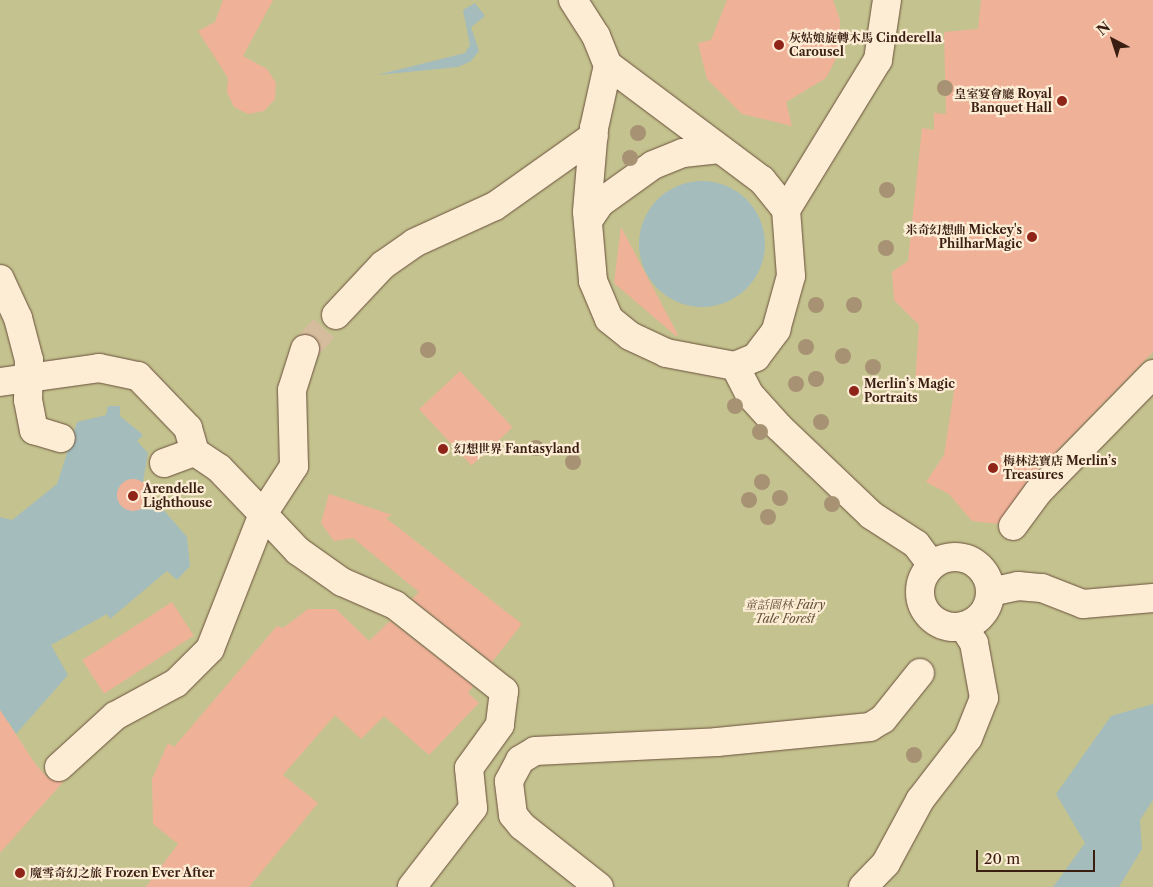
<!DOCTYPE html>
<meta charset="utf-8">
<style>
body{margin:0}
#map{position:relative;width:1153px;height:887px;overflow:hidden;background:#fce4be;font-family:"Libre Caslon Text","Noto Serif TC",serif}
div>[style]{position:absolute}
.green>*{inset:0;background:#c4c28e;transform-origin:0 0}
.water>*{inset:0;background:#a4bcbc}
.round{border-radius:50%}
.building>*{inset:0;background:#efb299;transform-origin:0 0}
.minor-tunnel>*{height:28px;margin-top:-14px;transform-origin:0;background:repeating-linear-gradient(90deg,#d5bc9c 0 28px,transparent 0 42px)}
.roads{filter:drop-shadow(0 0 1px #6a503d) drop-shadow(0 0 1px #6a503d)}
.minor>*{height:28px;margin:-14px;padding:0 14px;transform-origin:14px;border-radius:14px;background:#fdedd5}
.minor>.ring{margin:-14px;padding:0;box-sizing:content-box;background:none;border:28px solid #fdedd5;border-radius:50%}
.trees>*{width:16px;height:16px;margin:-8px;border-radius:50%;background:#a89274}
.dots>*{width:14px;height:14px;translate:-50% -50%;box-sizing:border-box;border:2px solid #fdedd5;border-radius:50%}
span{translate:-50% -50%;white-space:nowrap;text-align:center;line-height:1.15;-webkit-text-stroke:4.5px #fdedd5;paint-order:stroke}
.poi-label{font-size:12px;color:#3a1e12;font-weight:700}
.left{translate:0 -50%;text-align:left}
.right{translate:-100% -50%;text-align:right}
.park-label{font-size:12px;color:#634f37;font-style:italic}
.north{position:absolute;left:1088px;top:15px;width:50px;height:50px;-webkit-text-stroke:4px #fdedd5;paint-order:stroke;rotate:320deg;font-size:14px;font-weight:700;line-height:20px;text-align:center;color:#3a1e12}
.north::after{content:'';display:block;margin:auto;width:18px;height:22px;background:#3a1e12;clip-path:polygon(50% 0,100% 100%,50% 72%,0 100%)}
.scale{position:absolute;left:976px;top:850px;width:119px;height:22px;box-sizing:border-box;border:2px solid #3a1e12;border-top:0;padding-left:6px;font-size:15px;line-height:18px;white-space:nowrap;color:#3a1e12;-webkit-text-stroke:4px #fdedd5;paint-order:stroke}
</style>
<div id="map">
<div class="green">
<div style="left:0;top:0;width:1153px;height:887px"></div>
</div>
<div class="water">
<div style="clip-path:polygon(475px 3px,485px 16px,471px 27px,479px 51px,471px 61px,458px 67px,377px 75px,465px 53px,470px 45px,463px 10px)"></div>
<div class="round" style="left:639px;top:181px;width:126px;height:126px"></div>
<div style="clip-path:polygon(108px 406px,120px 406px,120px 416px,143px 435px,137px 441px,148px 453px,143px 482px,123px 483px,119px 502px,132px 511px,155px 500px,187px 537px,190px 566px,177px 580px,167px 571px,110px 619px,107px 614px,51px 645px,68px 675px,16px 734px,8px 721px,0 725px,0 517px,12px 520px,57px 484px,77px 422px,106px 415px)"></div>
<div style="clip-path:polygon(1153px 704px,1153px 800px,1140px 820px,1142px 849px,1119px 887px,1053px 887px,1085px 843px,1056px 794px,1111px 716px)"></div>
</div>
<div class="building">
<div style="clip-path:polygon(223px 0,273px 0,243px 56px,267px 69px,276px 83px,275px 99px,264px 111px,248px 114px,234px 107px,227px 92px,228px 78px,198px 31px,215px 22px)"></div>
<div style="clip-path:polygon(727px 0,833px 0,840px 20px,840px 51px,826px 78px,786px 102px,792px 126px,742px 114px,707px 79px,698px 43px,711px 40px)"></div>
<div style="clip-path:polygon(981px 0,1153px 0,1153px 352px,1027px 481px,998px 524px,972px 521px,949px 494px,926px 482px,944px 455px,955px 385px,915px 384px,919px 325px,894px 300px,892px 272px,908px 261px,922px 128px,934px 130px,934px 113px,946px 114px,944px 32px,978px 29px)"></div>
<div style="clip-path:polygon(621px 227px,678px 335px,676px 336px,614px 283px)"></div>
<div style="left:460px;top:371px;width:77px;height:56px;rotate:47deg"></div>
<div class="round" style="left:117px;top:479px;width:32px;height:32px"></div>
<div style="clip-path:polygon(329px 494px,392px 515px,386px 518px,522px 624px,492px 662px,412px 599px,419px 592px,353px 538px,334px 541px,321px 523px)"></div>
<div style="left:172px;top:602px;width:40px;height:107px;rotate:57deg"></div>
<div style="clip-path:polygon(308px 609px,336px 609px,369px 641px,390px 621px,473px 686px,468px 693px,479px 703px,429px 755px,384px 716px,361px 739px,335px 715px,283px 775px,318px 803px,249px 887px,146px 887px,178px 844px,153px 824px,152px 779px,168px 743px,174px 747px,277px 626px,283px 628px)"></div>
<div style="clip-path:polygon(0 710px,36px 765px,48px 778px,63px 782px,0 853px)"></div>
</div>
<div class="minor-tunnel">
<div style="left:305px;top:349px;width:46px;rotate:-47.6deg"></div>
</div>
<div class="roads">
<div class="minor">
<div style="left:573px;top:0;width:43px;rotate:57.4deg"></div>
<div style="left:596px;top:36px;width:31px;rotate:68deg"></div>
<div style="left:608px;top:65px;width:65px;rotate:102.5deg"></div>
<div style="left:594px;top:128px;width:84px;rotate:94.8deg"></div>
<div style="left:587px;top:212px;width:69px;rotate:85deg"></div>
<div style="left:593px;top:281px;width:41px;rotate:67.2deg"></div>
<div style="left:609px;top:319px;width:27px;rotate:39deg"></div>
<div style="left:630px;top:336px;width:40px;rotate:25deg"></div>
<div style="left:666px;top:353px;width:70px;rotate:10.7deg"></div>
<div style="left:735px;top:366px;width:33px;rotate:63deg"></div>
<div style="left:750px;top:395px;width:43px;rotate:47.8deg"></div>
<div style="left:779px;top:427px;width:127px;rotate:43.7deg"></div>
<div style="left:871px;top:515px;width:54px;rotate:32.8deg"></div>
<div style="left:916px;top:544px;width:26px;rotate:53deg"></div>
<div style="left:608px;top:65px;width:192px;rotate:36.8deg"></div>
<div style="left:762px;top:180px;width:38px;rotate:51deg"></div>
<div style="left:588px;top:221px;width:22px;rotate:-56deg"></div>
<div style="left:600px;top:203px;width:65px;rotate:-35.6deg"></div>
<div style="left:653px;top:165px;width:32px;rotate:-22deg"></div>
<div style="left:683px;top:153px;width:37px;rotate:-6deg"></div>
<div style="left:0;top:279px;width:43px;rotate:65.2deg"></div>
<div style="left:18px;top:318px;width:43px;rotate:75.3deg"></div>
<div style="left:29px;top:360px;width:40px;rotate:91.4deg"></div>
<div style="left:28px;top:400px;width:31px;rotate:79deg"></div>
<div style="left:34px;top:430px;width:28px;rotate:17deg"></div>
<div style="left:336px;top:315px;width:69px;rotate:-46.8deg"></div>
<div style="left:383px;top:265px;width:38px;rotate:-35deg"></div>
<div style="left:414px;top:243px;width:89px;rotate:-24.6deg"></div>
<div style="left:495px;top:206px;width:121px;rotate:-35.3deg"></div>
<div style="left:735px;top:366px;width:23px;rotate:-23deg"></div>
<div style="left:756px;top:357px;width:34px;rotate:-53deg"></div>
<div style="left:776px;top:330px;width:56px;rotate:-74.5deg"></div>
<div style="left:791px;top:276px;width:66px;rotate:-94.3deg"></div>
<div style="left:786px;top:210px;width:176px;rotate:-58.5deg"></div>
<div style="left:878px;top:60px;width:61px;rotate:-81.5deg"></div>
<div style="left:0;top:382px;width:100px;rotate:-8deg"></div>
<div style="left:99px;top:368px;width:40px;rotate:12deg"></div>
<div style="left:138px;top:376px;width:72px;rotate:46.1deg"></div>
<div style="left:188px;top:428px;width:25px;rotate:74deg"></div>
<div style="left:164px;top:463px;width:33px;rotate:-20deg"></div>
<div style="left:195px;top:452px;width:29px;rotate:34deg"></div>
<div style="left:219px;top:468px;width:64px;rotate:46.3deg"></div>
<div style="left:263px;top:514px;width:57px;rotate:-57.1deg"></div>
<div style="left:294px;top:466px;width:76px;rotate:-91.5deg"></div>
<div style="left:292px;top:390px;width:43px;rotate:-72.4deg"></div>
<div style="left:1013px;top:526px;width:42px;rotate:-53.7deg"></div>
<div style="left:1038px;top:492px;width:165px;rotate:-45.7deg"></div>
<div class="ring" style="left:920px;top:557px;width:42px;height:42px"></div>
<div style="left:990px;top:592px;width:29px;rotate:-12deg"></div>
<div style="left:1018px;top:586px;width:24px;rotate:5deg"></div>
<div style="left:1042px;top:588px;width:44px;rotate:21.3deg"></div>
<div style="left:1083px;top:604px;width:70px;rotate:-4.9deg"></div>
<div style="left:59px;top:767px;width:76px;rotate:-42.3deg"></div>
<div style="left:115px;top:716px;width:69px;rotate:-28.4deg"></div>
<div style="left:176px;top:683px;width:48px;rotate:-45deg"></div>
<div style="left:210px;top:649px;width:145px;rotate:-68.6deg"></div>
<div style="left:263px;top:514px;width:51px;rotate:46.6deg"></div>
<div style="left:298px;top:551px;width:54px;rotate:35.2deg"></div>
<div style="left:342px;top:582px;width:58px;rotate:23.5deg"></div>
<div style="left:395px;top:605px;width:139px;rotate:38.3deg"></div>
<div style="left:504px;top:691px;width:34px;rotate:97deg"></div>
<div style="left:500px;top:725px;width:53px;rotate:125.8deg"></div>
<div style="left:469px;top:768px;width:40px;rotate:84.3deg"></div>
<div style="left:473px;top:808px;width:100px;rotate:127.7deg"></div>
<div style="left:599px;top:887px;width:98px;rotate:-141.6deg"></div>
<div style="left:522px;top:826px;width:14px;rotate:-129deg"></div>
<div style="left:513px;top:815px;width:34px;rotate:-97deg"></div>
<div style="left:509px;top:781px;width:24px;rotate:-62deg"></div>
<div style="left:520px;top:760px;width:17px;rotate:-31deg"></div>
<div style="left:535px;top:751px;width:182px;rotate:-2.8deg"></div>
<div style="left:717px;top:742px;width:154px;rotate:-5.6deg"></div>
<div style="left:870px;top:727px;width:15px;rotate:-32deg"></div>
<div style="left:883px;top:719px;width:59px;rotate:-51.2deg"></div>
<div style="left:863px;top:887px;width:33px;rotate:-46deg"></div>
<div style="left:886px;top:863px;width:72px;rotate:-61.6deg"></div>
<div style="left:920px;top:800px;width:78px;rotate:-52.3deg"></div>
<div style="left:968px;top:738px;width:43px;rotate:-68.2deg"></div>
<div style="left:984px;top:698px;width:56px;rotate:-100.3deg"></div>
<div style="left:974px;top:643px;width:20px;rotate:-123deg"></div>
</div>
</div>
<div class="trees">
<div style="left:945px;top:88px"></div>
<div style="left:638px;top:133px"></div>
<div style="left:630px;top:158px"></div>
<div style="left:887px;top:190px"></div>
<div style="left:886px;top:248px"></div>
<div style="left:816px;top:305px"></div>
<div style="left:854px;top:305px"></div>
<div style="left:806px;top:347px"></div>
<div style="left:428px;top:350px"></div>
<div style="left:843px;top:356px"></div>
<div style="left:873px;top:367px"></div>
<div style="left:816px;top:379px"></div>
<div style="left:796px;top:384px"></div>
<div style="left:735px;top:406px"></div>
<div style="left:821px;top:422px"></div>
<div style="left:760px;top:432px"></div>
<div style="left:536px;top:448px"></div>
<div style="left:573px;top:462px"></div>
<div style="left:762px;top:482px"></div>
<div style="left:780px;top:498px"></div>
<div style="left:749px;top:500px"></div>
<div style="left:832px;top:504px"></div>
<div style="left:768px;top:517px"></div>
<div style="left:914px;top:755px"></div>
</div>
<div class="dots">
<div style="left:779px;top:45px;background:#8f2418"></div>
<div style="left:1062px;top:101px;background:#8f2418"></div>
<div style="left:1032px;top:237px;background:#8f2418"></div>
<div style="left:854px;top:391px;background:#8f2418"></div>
<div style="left:443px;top:449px;background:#8f2418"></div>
<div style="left:993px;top:468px;background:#8f2418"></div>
<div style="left:133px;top:496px;background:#8f2418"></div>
<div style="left:20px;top:873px;background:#8f2418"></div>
</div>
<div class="poi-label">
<span class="left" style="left:789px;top:45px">灰姑娘旋轉木馬 Cinderella<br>Carousel</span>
<span class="right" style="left:1052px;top:101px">皇室宴會廳 Royal<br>Banquet Hall</span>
<span class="right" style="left:1022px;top:237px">米奇幻想曲 Mickey's<br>PhilharMagic</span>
<span class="left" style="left:864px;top:391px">Merlin’s Magic<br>Portraits</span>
<span class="left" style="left:454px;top:449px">幻想世界 Fantasyland</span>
<span class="left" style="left:1003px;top:468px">梅林法寶店 Merlin’s<br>Treasures</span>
<span class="left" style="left:143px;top:496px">Arendelle<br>Lighthouse</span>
<span class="left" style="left:30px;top:873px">魔雪奇幻之旅 Frozen Ever After</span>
</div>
<div class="park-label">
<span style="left:785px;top:612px">童話園林 Fairy<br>Tale Forest</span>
</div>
<div class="north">N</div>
<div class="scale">20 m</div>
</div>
